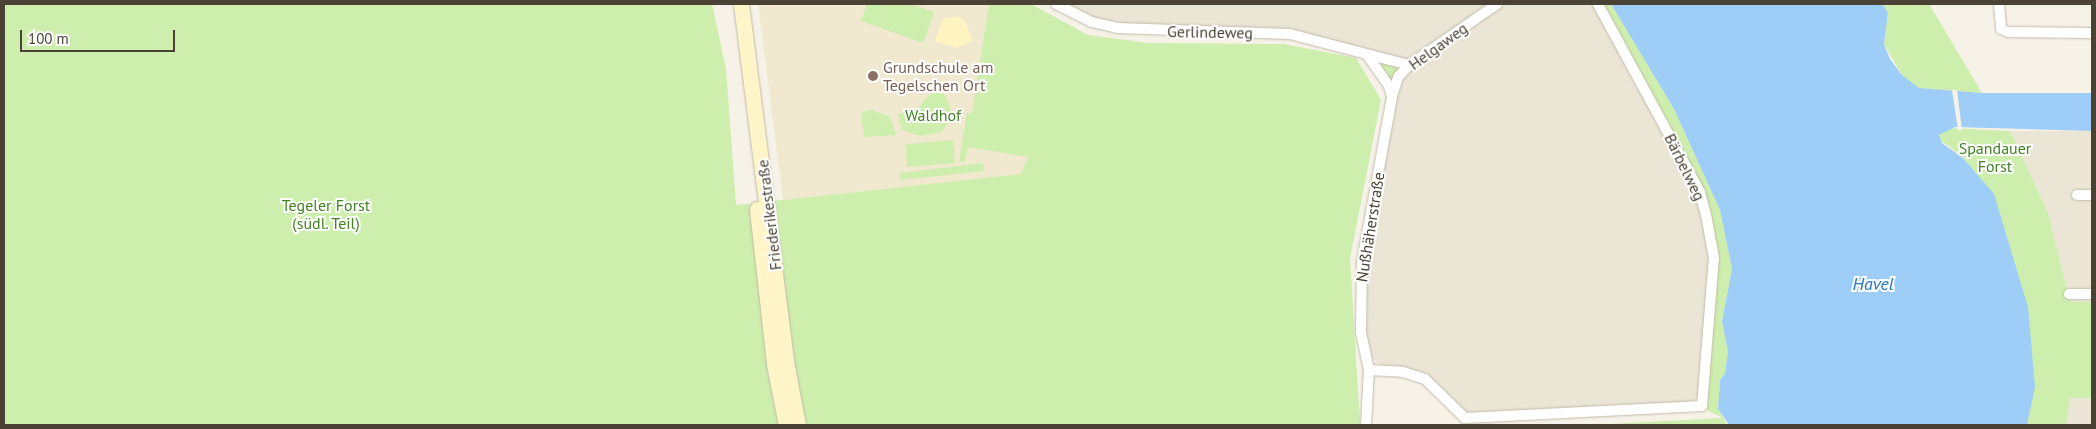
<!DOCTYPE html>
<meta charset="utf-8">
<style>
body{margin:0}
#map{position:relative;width:2096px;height:429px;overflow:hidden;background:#f6f2e8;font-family:"PT Sans",sans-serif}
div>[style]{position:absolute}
.residential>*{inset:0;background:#eae5d5}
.education>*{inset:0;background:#f0e9d0}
.green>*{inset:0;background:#cdeeac;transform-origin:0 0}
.sand>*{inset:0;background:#fdf4c0}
.water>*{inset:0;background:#9ecef8}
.pier>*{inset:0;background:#f6f2e8}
.roads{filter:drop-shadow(0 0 1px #c2bba9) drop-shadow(0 0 1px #c2bba9)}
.street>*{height:10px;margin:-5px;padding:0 5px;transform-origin:5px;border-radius:5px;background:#fff}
.secondary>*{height:15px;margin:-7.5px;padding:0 7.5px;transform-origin:7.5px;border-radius:7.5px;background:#fff5c9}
.dots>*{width:14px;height:14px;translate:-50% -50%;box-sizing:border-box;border:2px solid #fff;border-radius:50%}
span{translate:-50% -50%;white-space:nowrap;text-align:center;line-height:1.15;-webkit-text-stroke:4px #fff;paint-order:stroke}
.street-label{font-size:16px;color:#4a4335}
.education-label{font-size:16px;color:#785e54}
.left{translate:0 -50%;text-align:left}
.park-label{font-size:16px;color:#418321}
.water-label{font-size:18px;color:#2275c3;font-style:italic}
.frame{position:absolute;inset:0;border:5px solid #4a4335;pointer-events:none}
.scale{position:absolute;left:20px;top:30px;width:155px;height:22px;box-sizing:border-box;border:2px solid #4a4335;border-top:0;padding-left:6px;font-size:15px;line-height:18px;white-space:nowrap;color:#4a4335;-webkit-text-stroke:4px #fff;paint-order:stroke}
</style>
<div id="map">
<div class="residential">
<div style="clip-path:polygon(1063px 4px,1596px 4px,1700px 201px,1712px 262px,1702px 393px,1691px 404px,1464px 414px,1438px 386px,1383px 367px,1370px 356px,1364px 318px,1366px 254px,1406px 60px,1311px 35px,1143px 27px,1095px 20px)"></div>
<div style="clip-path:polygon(2010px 131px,2092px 131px,2092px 425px,2066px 425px,2070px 398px,2070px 302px,2048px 213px)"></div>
</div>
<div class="education">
<div style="clip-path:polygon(758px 4px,989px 4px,967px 146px,1029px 157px,1021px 174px,783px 200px)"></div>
</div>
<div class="green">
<div style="clip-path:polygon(4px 4px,712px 4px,726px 69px,736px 205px,1021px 174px,1028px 157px,968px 147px,965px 162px,959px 161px,967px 113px,972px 113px,989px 4px,1031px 4px,1088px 35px,1148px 43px,1284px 44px,1356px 58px,1381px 100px,1350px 258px,1360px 425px,4px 425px)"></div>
<div style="clip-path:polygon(867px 4px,911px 4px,934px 12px,923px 43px,861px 21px)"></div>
<div style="clip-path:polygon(1600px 4px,1611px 4px,1674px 109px,1720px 210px,1732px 269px,1722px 321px,1728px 352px,1725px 373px,1720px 380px,1718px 409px,1724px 419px,1726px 425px,1590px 425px,1723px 418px,1703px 408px,1717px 288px,1718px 258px,1710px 215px)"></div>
<div style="clip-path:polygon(1883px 4px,1929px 4px,1982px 93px,1919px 88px,1902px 75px,1884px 44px,1888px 13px)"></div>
<div style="clip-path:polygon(1377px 58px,1404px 67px,1391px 84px)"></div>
<div style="clip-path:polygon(939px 92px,946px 96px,953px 117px,941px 132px,920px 136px,902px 130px,898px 114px,918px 108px,930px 94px)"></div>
<div style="clip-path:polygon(872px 110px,890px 117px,896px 135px,864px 137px,861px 112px)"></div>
<div style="clip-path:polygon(1949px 128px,2010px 131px,2048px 213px,2070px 302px,2092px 302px,2092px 398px,2070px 398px,2066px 425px,2027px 425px,1964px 158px,1939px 139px,1940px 133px)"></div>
<div style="left:953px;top:140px;width:23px;height:48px;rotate:85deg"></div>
<div style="clip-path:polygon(983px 163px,984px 171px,900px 180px,900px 173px)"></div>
</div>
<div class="sand">
<div style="clip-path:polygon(960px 17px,965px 21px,973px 41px,957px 48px,935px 41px,943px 18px)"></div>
</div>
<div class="water">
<div style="clip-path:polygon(1611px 4px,1883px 4px,1888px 13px,1884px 44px,1890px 59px,1902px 75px,1919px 88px,1982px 93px,2092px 93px,2092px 131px,1955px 127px,1939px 135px,1942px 143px,1963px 158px,1994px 194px,2028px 307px,2035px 387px,2027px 425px,1729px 425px,1718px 409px,1720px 380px,1725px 373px,1728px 352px,1722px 321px,1732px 269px,1720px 210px,1674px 109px)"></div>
</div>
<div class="pier">
<div style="clip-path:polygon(1952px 90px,1957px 90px,1962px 130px,1958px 130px)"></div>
</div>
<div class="roads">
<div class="street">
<div style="left:1056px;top:4px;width:40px;rotate:26.6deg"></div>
<div style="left:1092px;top:22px;width:27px;rotate:13deg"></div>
<div style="left:1118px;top:28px;width:172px;rotate:2deg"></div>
<div style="left:1290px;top:34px;width:123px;rotate:14.6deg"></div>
<div style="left:1999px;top:4px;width:25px;rotate:85deg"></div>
<div style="left:2001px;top:29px;width:8px;rotate:23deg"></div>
<div style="left:2008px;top:32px;width:84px;rotate:0.7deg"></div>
<div style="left:1392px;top:96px;width:20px;rotate:-72deg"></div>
<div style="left:1398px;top:77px;width:16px;rotate:-47deg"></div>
<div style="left:1409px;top:65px;width:107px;rotate:-34.7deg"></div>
<div style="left:2077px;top:195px;width:15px"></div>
<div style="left:2069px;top:294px;width:23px"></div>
<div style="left:1369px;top:370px;width:34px;rotate:3deg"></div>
<div style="left:1403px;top:372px;width:23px;rotate:18deg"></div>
<div style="left:1425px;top:379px;width:56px;rotate:44.3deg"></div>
<div style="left:1465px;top:418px;width:237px;rotate:-2.9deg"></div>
<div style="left:1702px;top:406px;width:148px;rotate:-85.4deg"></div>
<div style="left:1714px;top:258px;width:44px;rotate:-100.5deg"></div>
<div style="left:1706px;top:215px;width:24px;rotate:-105deg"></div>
<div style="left:1700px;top:192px;width:214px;rotate:-118.5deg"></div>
<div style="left:1366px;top:425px;width:55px;rotate:-86.9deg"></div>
<div style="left:1369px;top:370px;width:39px;rotate:-102deg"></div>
<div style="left:1361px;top:332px;width:70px;rotate:-89.2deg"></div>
<div style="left:1362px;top:262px;width:168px;rotate:-79.7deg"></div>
<div style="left:1392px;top:97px;width:11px;rotate:-105deg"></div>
<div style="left:1389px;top:86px;width:39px;rotate:-125deg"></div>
</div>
<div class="secondary">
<div style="left:741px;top:4px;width:361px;rotate:82.8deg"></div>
<div style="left:786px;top:362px;width:64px;rotate:79.2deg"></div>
<div style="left:757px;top:209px;width:156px;rotate:83.7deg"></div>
<div style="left:774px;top:364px;width:62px;rotate:78.9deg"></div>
</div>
</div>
<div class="dots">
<div style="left:873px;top:76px;background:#8d6e63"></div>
</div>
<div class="street-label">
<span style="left:1210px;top:32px;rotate:1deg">Gerlindeweg</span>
<span style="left:1438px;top:46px;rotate:-36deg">Helgaweg</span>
<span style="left:1685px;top:167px;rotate:64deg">Bärbelweg</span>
<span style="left:769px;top:215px;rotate:-97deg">Friederikestraße</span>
<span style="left:1370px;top:227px;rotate:-81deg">Nußhäherstraße</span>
</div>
<div class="education-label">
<span class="left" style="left:883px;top:76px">Grundschule am<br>Tegelschen Ort</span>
</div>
<div class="park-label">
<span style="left:933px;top:115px">Waldhof</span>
<span style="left:1995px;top:157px">Spandauer<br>Forst</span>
<span style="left:326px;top:214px">Tegeler Forst<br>(südl. Teil)</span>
</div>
<div class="water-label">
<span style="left:1873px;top:284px">Havel</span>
</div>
<div class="frame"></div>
<div class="scale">100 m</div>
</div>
